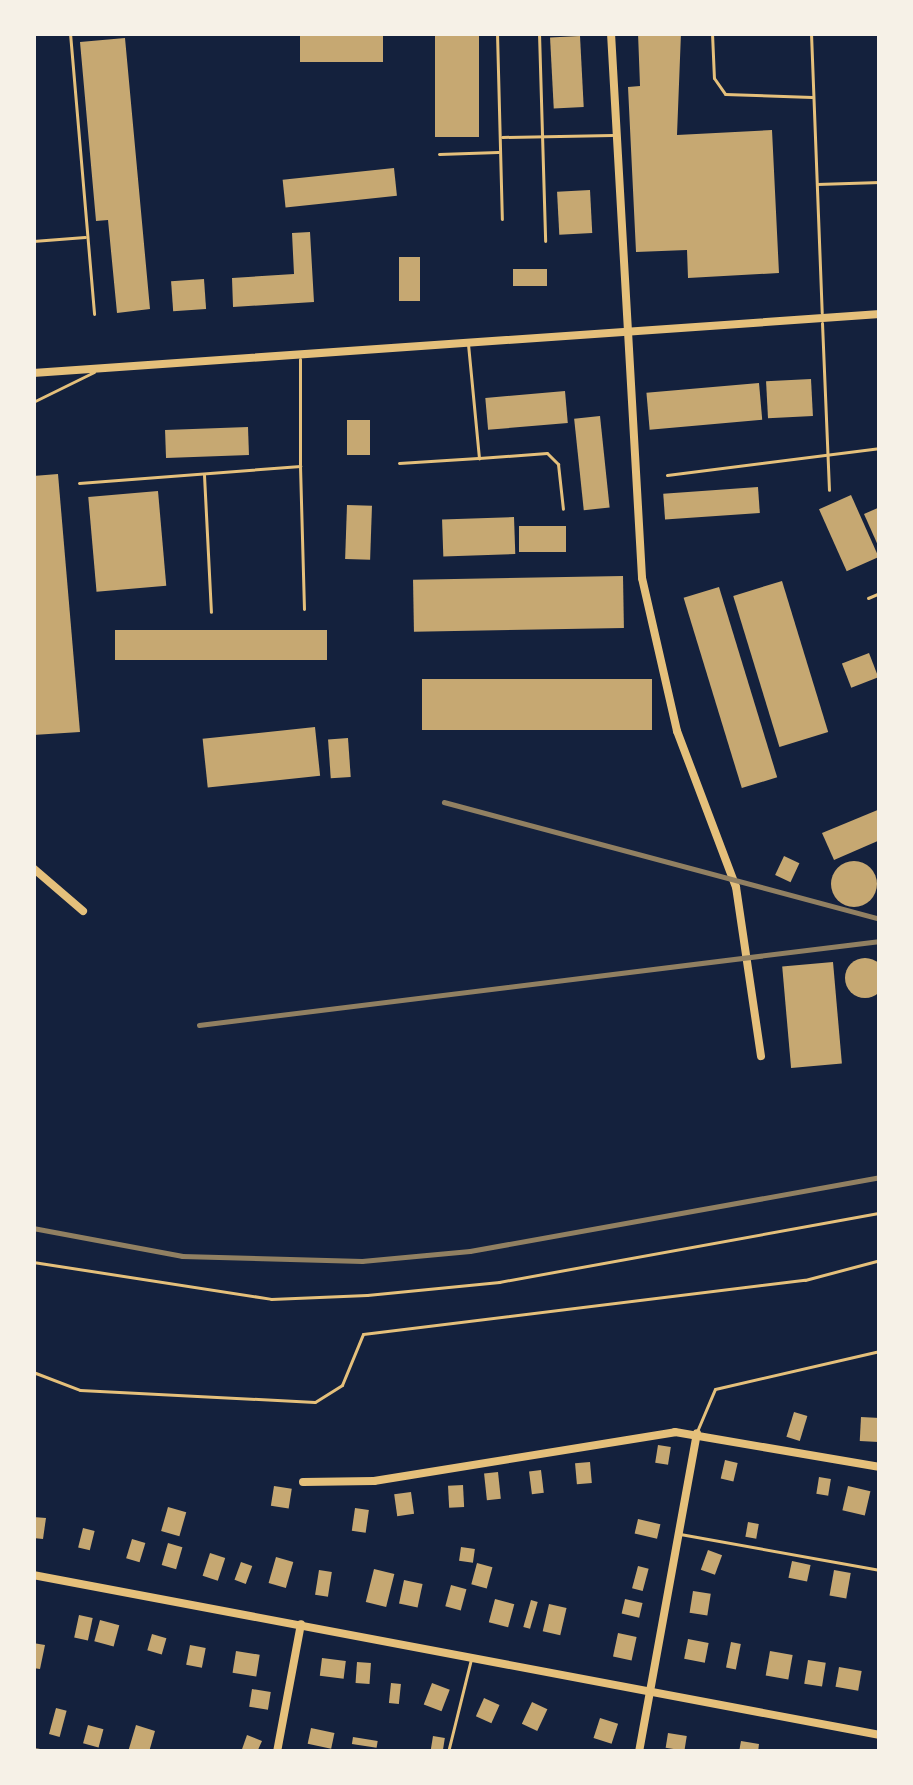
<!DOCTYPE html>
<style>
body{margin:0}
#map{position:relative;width:913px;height:1785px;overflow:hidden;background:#14213d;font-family:"IBM Plex Sans",sans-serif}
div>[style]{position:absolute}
.building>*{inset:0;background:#c6a872;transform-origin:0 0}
.round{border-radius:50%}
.path>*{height:3px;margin:-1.5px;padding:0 1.5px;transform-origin:1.5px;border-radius:1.5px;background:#e5c07b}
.service>*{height:3px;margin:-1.5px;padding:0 1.5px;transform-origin:1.5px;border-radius:1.5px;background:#e5c07b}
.minor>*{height:8px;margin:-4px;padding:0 4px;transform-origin:4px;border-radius:4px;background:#e5c07b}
.rail>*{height:4.5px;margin:-2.25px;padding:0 2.25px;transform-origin:2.25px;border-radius:2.25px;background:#918062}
span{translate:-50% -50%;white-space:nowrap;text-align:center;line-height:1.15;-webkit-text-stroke:9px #f6f1e7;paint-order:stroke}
.frame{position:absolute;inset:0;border:36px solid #f6f1e7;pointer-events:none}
</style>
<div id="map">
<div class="building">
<div style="left:300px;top:33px;width:83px;height:29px"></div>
<div style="left:435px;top:33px;width:44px;height:104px"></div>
<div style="clip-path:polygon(638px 33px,681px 33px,677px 135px,772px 130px,779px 273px,688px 278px,687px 250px,636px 252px,628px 87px,640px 86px)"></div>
<div style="left:580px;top:36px;width:71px;height:30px;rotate:87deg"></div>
<div style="clip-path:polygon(125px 38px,150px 309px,117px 313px,108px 220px,96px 221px,80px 42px)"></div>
<div style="left:394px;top:168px;width:28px;height:112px;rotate:84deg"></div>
<div style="left:590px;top:190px;width:43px;height:33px;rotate:87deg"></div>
<div style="clip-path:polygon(310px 232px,314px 302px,233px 307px,232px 278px,294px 274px,292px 233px)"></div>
<div style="left:399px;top:257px;width:21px;height:44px"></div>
<div style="left:513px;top:269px;width:34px;height:17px"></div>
<div style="left:204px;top:279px;width:30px;height:33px;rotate:86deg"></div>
<div style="left:811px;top:379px;width:37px;height:45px;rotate:87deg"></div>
<div style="left:759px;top:383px;width:37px;height:113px;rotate:85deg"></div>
<div style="left:565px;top:391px;width:32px;height:80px;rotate:85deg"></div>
<div style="left:600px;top:416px;width:92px;height:26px;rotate:84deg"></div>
<div style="left:347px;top:420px;width:23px;height:35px"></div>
<div style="left:248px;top:427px;width:28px;height:83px;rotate:88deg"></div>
<div style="clip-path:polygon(58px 474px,80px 732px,33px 735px,33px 476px)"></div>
<div style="left:758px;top:487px;width:26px;height:95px;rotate:86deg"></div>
<div style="left:158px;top:491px;width:95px;height:70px;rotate:85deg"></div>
<div style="left:851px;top:495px;width:68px;height:35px;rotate:66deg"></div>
<div style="left:347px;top:505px;width:25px;height:54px;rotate:2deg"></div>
<div style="clip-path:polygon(880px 507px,880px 550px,864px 514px)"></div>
<div style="left:514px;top:517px;width:37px;height:72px;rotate:88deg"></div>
<div style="left:566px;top:526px;width:26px;height:47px;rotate:90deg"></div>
<div style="left:623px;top:576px;width:52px;height:210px;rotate:89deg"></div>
<div style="left:782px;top:581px;width:158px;height:51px;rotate:73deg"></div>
<div style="left:719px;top:587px;width:199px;height:37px;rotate:73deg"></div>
<div style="left:327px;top:630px;width:30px;height:212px;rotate:90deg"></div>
<div style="left:869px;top:653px;width:26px;height:29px;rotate:69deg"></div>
<div style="left:652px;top:679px;width:51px;height:230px;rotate:90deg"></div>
<div style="left:315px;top:727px;width:49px;height:113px;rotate:84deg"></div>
<div style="left:348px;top:738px;width:39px;height:20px;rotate:86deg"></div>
<div style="clip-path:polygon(880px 809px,880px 840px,834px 860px,822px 833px)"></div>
<div style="left:784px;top:856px;width:17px;height:21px;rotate:25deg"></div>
<div class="round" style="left:831px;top:861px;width:46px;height:46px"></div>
<div class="round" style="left:845px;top:958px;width:40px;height:40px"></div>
<div style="left:833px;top:962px;width:102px;height:51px;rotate:85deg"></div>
<div style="left:794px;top:1412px;width:14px;height:26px;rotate:17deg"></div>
<div style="left:861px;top:1417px;width:19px;height:24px;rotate:3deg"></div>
<div style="left:658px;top:1445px;width:13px;height:18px;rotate:9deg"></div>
<div style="left:725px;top:1460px;width:13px;height:19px;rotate:13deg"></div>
<div style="left:590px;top:1462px;width:21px;height:15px;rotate:85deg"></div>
<div style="left:541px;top:1470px;width:23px;height:12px;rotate:83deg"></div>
<div style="left:498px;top:1472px;width:27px;height:14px;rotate:84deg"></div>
<div style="left:819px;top:1477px;width:12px;height:17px;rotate:9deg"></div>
<div style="left:463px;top:1485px;width:22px;height:15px;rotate:87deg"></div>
<div style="left:274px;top:1486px;width:18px;height:20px;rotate:9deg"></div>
<div style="left:848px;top:1486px;width:23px;height:25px;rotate:13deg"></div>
<div style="left:411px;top:1492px;width:22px;height:17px;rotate:82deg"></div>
<div style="left:168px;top:1507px;width:19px;height:25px;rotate:16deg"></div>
<div style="left:355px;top:1508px;width:14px;height:23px;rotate:8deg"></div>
<div style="clip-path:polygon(33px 1517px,46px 1518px,43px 1539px,33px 1538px)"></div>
<div style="left:638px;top:1519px;width:23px;height:15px;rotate:13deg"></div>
<div style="left:748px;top:1522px;width:11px;height:15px;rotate:10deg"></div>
<div style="left:83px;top:1528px;width:12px;height:20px;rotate:14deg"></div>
<div style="left:132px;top:1539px;width:14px;height:20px;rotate:17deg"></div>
<div style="left:168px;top:1543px;width:15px;height:23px;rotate:16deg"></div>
<div style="left:461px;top:1547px;width:14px;height:14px;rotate:8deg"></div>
<div style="left:708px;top:1550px;width:15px;height:21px;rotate:20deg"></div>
<div style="left:210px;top:1553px;width:16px;height:24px;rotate:18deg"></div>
<div style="left:276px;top:1557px;width:18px;height:27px;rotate:16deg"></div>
<div style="left:792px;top:1561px;width:19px;height:17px;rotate:12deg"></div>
<div style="left:241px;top:1562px;width:12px;height:19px;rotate:20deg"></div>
<div style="left:477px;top:1563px;width:16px;height:22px;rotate:15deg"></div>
<div style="left:638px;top:1566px;width:11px;height:23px;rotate:15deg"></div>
<div style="left:374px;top:1569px;width:21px;height:34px;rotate:14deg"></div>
<div style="left:319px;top:1570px;width:13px;height:25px;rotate:9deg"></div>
<div style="left:834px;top:1570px;width:17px;height:26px;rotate:10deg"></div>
<div style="left:404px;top:1580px;width:19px;height:24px;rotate:12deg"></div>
<div style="left:451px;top:1585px;width:16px;height:22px;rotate:15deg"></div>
<div style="left:693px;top:1591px;width:18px;height:22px;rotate:9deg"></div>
<div style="left:495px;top:1599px;width:20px;height:24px;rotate:15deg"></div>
<div style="left:625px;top:1599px;width:18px;height:15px;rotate:13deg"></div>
<div style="left:531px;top:1600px;width:7px;height:28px;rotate:16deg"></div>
<div style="left:549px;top:1604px;width:18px;height:28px;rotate:13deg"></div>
<div style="left:79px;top:1615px;width:14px;height:23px;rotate:12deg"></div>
<div style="left:100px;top:1620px;width:20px;height:22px;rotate:15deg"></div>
<div style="left:618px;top:1633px;width:19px;height:24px;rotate:12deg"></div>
<div style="left:152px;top:1634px;width:15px;height:17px;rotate:16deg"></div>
<div style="left:688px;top:1639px;width:21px;height:20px;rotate:11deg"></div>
<div style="left:731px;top:1642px;width:10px;height:26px;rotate:11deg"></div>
<div style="clip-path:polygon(33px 1643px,45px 1645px,40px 1669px,33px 1668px)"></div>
<div style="left:190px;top:1645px;width:16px;height:20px;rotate:11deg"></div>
<div style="left:236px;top:1651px;width:24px;height:22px;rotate:9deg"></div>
<div style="left:770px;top:1651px;width:23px;height:25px;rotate:10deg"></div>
<div style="left:322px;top:1658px;width:24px;height:18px;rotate:7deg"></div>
<div style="left:808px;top:1660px;width:18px;height:24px;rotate:9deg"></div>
<div style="left:357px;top:1662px;width:14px;height:21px;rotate:4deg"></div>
<div style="left:839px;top:1667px;width:23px;height:20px;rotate:10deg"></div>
<div style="left:391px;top:1683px;width:10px;height:20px;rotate:6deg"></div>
<div style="left:432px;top:1683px;width:19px;height:23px;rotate:21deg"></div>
<div style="left:252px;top:1689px;width:19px;height:18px;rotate:9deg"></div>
<div style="left:484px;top:1698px;width:17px;height:20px;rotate:24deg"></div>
<div style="left:532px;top:1702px;width:17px;height:24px;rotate:25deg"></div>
<div style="left:56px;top:1708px;width:11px;height:27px;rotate:15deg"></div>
<div style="left:600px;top:1718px;width:19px;height:21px;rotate:18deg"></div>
<div style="left:88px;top:1725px;width:16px;height:19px;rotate:15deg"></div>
<div style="clip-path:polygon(136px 1725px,155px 1731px,149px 1752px,128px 1752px)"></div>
<div style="left:311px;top:1728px;width:24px;height:16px;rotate:12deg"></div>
<div style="left:668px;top:1733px;width:19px;height:15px;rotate:9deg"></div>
<div style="clip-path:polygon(247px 1735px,262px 1741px,257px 1752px,241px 1752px)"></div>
<div style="left:433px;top:1736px;width:12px;height:14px;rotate:9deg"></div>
<div style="left:353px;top:1737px;width:25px;height:7px;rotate:9deg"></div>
<div style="clip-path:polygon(741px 1741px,759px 1744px,758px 1752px,739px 1752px)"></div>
</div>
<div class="path">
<div style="left:33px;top:1262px;width:241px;rotate:8.8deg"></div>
<div style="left:271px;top:1299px;width:96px;rotate:-2.4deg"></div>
<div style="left:367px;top:1295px;width:133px;rotate:-5.6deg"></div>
<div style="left:499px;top:1282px;width:387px;rotate:-10.3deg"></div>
<div style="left:33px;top:1372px;width:50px;rotate:21deg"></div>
<div style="left:80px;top:1390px;width:235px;rotate:2.9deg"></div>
<div style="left:315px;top:1402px;width:32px;rotate:-32deg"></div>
<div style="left:342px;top:1385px;width:55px;rotate:-67.6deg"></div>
<div style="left:363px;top:1334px;width:445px;rotate:-7deg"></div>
<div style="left:805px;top:1280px;width:78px;rotate:-14.9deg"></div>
</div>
<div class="service">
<div style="left:70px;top:33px;width:282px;rotate:85.1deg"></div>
<div style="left:497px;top:33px;width:186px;rotate:88.5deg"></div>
<div style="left:539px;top:33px;width:208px;rotate:88.3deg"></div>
<div style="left:712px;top:33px;width:45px;rotate:87.5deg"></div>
<div style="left:714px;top:78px;width:19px;rotate:55deg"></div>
<div style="left:725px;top:94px;width:87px;rotate:2deg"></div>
<div style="left:811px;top:33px;width:280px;rotate:87.8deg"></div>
<div style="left:502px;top:137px;width:110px;rotate:-1deg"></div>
<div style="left:439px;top:154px;width:59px;rotate:-1.9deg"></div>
<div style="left:817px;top:184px;width:63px;rotate:-1.8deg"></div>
<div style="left:33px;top:241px;width:52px;rotate:-4.4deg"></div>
<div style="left:822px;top:323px;width:167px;rotate:87.6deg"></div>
<div style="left:468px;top:344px;width:115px;rotate:84.5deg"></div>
<div style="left:479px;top:458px;width:68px;rotate:-4.2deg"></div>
<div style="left:547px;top:453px;width:16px;rotate:45deg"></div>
<div style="left:558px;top:464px;width:45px;rotate:83.7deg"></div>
<div style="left:300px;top:359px;width:105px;rotate:90deg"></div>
<div style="left:33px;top:402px;width:68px;rotate:-26.2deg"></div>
<div style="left:399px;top:463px;width:79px;rotate:-3.6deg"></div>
<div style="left:204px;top:475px;width:137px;rotate:87.1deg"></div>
<div style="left:667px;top:475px;width:215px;rotate:-7.2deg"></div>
<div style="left:79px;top:483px;width:222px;rotate:-4.4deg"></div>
<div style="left:300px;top:466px;width:143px;rotate:88.4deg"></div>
<div style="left:868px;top:598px;width:13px;rotate:-23deg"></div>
<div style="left:698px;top:1429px;width:43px;rotate:-67deg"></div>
<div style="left:715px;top:1389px;width:169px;rotate:-13deg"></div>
<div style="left:680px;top:1534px;width:203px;rotate:10.2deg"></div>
<div style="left:33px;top:1749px;width:18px;rotate:9deg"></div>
<div style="left:448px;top:1752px;width:96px;rotate:-76.1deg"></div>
</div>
<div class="minor">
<div style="left:611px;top:33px;width:546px;rotate:86.74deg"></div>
<div style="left:642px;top:578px;width:157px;rotate:77.1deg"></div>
<div style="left:677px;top:731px;width:167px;rotate:69.3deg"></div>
<div style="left:736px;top:887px;width:171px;rotate:81.6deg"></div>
<div style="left:33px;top:373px;width:849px;rotate:-3.98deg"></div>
<div style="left:33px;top:868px;width:66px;rotate:40.7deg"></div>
<div style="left:303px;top:1482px;width:71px;rotate:-0.8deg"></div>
<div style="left:374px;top:1481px;width:305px;rotate:-9.2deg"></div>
<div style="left:675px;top:1432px;width:208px;rotate:9.7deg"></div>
<div style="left:33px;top:1575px;width:862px;rotate:10.7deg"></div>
<div style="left:277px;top:1752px;width:130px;rotate:-79.4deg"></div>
<div style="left:639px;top:1752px;width:324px;rotate:-79.7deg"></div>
</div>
<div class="rail">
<div style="left:444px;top:802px;width:451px;rotate:15deg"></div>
<div style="left:199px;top:1025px;width:686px;rotate:-7.03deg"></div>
<div style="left:33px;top:1228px;width:152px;rotate:10.6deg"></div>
<div style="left:182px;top:1256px;width:180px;rotate:1.6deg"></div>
<div style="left:362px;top:1261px;width:108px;rotate:-5.3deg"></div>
<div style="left:470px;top:1251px;width:417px;rotate:-10.2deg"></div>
</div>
<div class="frame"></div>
</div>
